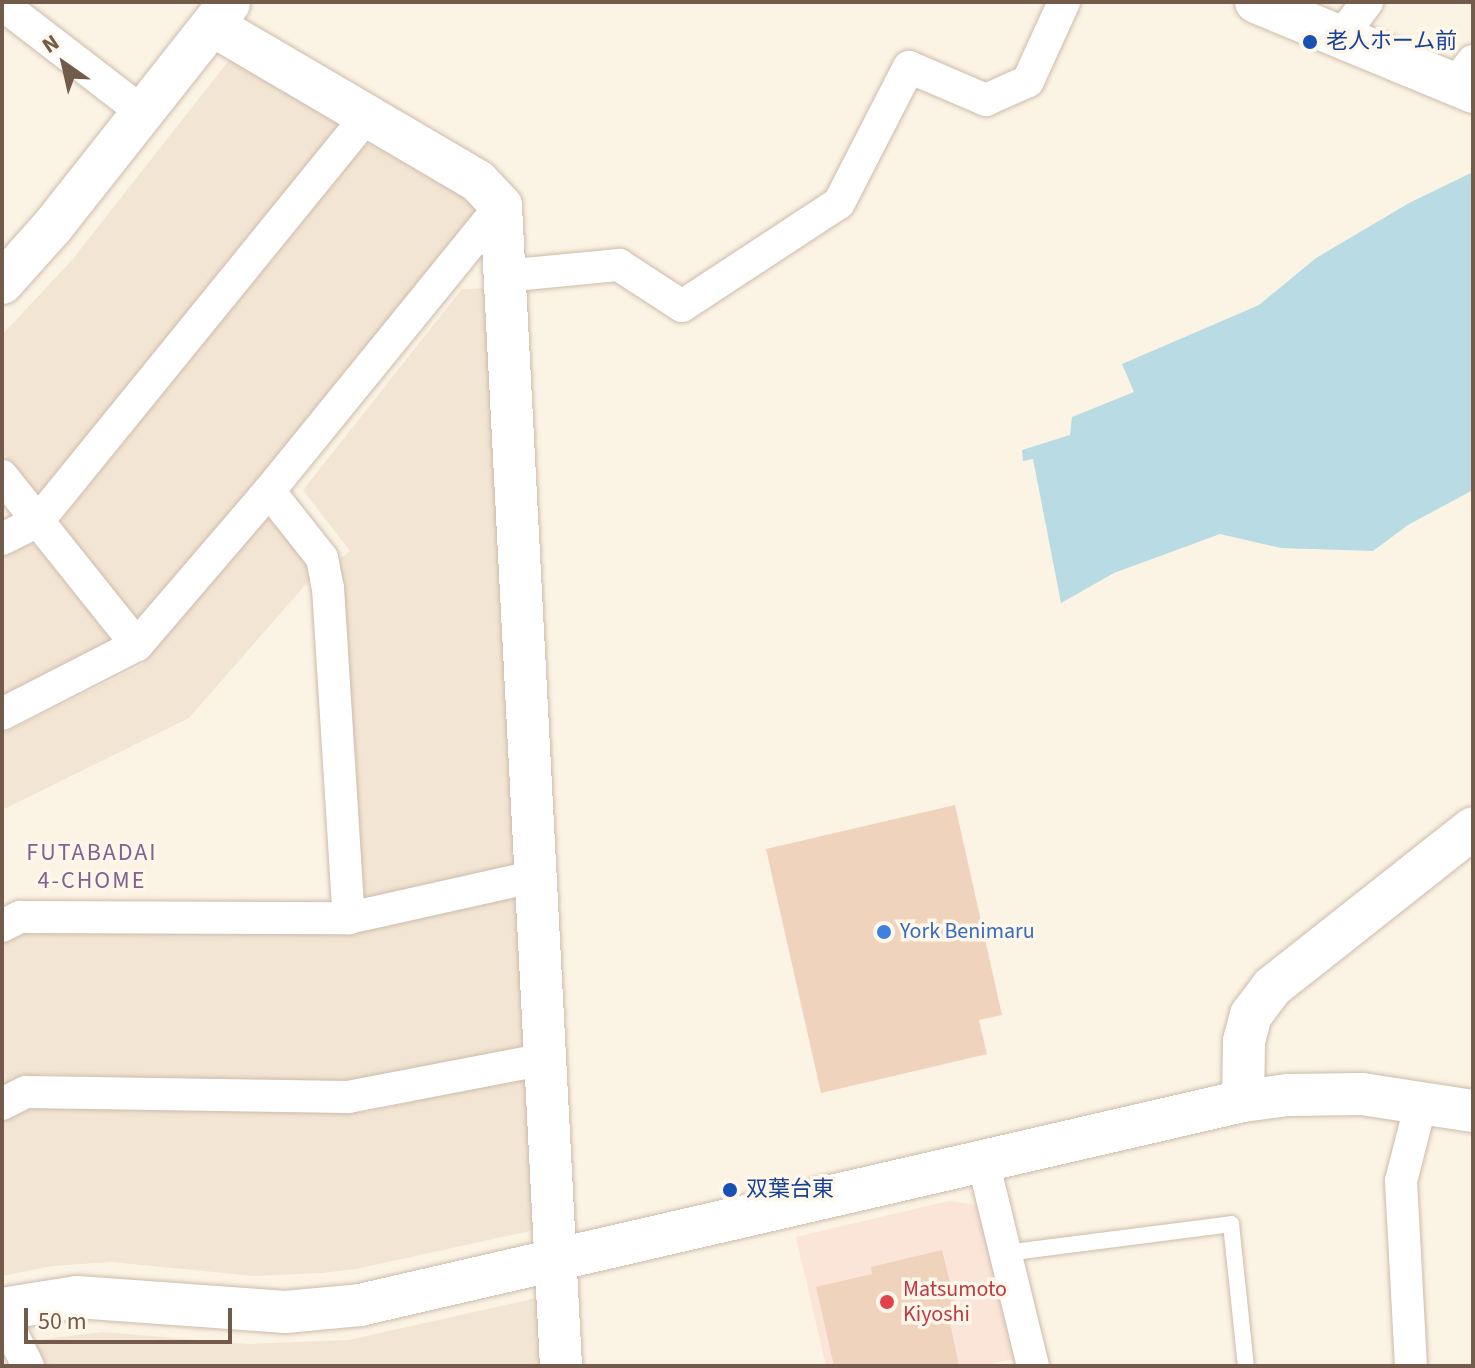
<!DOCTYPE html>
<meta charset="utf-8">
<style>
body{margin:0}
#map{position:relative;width:1475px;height:1368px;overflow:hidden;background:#fbf3e4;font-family:"Source Sans 3","Noto Sans JP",sans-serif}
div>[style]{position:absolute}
.residential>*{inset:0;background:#f3e5d3}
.commercial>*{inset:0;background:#fbe4d8}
.water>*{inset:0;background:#b9dce4}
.building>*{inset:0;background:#f0d3bd}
.roads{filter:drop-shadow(0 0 2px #cdbbab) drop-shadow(0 0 2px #cdbbab)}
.service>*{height:16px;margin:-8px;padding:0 8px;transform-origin:8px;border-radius:8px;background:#fff}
.minor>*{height:32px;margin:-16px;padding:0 16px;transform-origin:16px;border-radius:16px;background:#fff}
.tertiary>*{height:42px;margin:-21px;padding:0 21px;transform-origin:21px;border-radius:21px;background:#fff}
.dots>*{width:22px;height:22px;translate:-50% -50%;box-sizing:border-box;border:4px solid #fef7ea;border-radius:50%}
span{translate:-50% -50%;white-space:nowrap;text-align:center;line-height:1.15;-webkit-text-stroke:7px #fef7ea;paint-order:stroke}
.transit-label{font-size:22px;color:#164399}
.left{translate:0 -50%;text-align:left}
.shop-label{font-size:22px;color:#366cbe}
.health-label{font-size:22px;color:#be3a42}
.neighbourhood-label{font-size:24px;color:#82628f;letter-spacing:2px}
.frame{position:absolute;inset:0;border:4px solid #735b4b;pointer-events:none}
.north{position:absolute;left:24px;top:24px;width:80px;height:80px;-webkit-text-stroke:6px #fef7ea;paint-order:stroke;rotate:326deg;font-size:22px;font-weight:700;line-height:32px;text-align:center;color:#735b4b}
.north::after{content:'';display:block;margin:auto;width:28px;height:36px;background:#735b4b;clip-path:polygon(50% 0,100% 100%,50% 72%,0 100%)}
.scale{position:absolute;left:24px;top:1308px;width:208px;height:36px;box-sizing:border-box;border:4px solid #735b4b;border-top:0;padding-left:10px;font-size:24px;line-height:28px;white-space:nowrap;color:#735b4b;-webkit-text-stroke:6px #fef7ea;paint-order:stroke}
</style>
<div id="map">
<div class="residential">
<div style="clip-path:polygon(234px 54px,339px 117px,344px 128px,47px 491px,34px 492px,2px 452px,2px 335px,72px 260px)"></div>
<div style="clip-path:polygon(378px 141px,476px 199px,479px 211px,148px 616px,134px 617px,62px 526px,63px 517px,364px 146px)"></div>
<div style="clip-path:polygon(496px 288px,524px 860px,512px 871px,369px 901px,357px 895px,340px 559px,350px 551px,303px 490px,462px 289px)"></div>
<div style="clip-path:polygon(277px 519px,313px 564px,313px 576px,189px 718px,2px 810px,2px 734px,142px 665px,265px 520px)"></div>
<div style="clip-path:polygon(30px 544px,44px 549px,115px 639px,2px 705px,2px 558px)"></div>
<div style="clip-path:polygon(517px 896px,533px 1042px,519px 1052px,361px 1086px,43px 1074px,2px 1089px,2px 942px,33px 927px)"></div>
<div style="clip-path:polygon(526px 1077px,539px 1229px,356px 1269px,321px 1273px,254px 1276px,112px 1262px,52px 1266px,2px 1276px,2px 1119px,39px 1102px,367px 1112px)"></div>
<div style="clip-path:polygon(546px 1296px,550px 1366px,43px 1366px,30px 1341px,102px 1332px,248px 1344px,349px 1340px)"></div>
</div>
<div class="commercial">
<div style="clip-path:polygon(949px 1201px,981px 1206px,1019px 1358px,982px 1366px,826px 1366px,796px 1237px)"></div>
</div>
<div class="water">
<div style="clip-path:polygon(1473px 172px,1473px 490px,1408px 525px,1373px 551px,1281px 548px,1220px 534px,1114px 573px,1061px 603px,1033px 459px,1023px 461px,1022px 450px,1070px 435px,1072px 417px,1134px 392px,1122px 364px,1259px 305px,1316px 258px,1409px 203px)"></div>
</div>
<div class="building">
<div style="clip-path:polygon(955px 805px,1002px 1015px,979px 1020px,987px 1054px,821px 1093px,766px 849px)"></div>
<div style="clip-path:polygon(942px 1250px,958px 1316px,949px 1318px,959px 1366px,834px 1366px,816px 1287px,872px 1274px,871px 1267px)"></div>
</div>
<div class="roads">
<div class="service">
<div style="left:1006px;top:1253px;width:227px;rotate:-7.3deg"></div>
<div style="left:1231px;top:1224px;width:143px;rotate:84deg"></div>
</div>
<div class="minor">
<div style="left:2px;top:4px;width:177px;rotate:37.6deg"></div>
<div style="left:1341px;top:37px;width:44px;rotate:-53.4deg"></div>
<div style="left:1456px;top:82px;width:27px;rotate:-51deg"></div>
<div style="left:504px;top:276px;width:116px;rotate:-5.5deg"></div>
<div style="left:619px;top:265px;width:75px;rotate:33.1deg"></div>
<div style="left:682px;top:306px;width:188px;rotate:-33.3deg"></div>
<div style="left:839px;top:203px;width:153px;rotate:-62.8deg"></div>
<div style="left:909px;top:67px;width:84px;rotate:23.2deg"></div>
<div style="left:986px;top:100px;width:46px;rotate:-24.3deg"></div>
<div style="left:1028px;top:81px;width:87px;rotate:-65.5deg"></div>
<div style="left:2px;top:476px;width:216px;rotate:51.4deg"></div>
<div style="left:269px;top:491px;width:85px;rotate:51.7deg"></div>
<div style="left:322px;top:558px;width:31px;rotate:79deg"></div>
<div style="left:328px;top:588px;width:331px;rotate:86.4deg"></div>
<div style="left:2px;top:539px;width:40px;rotate:-26.6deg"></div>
<div style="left:38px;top:521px;width:522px;rotate:-50.91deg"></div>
<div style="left:2px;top:714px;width:152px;rotate:-27.1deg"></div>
<div style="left:137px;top:645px;width:203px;rotate:-49.4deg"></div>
<div style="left:269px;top:491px;width:367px;rotate:-50.9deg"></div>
<div style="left:2px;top:926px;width:20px;rotate:-27deg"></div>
<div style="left:20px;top:917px;width:329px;rotate:0.2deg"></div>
<div style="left:349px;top:918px;width:193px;rotate:-12.6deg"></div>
<div style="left:2px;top:1104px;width:27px;rotate:-27deg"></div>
<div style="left:26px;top:1092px;width:322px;rotate:0.9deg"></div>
<div style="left:348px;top:1097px;width:201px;rotate:-10.9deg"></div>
<div style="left:983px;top:1161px;width:211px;rotate:76.3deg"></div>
<div style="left:2px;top:1313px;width:59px;rotate:63.9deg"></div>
<div style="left:1411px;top:1366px;width:185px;rotate:-93.1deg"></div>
<div style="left:1401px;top:1181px;width:81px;rotate:-75.6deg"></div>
</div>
<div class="tertiary">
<div style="left:1256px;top:2px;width:235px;rotate:22.5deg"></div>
<div style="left:212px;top:25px;width:308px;rotate:30.4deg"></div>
<div style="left:478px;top:181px;width:34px;rotate:47deg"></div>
<div style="left:501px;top:206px;width:1162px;rotate:87.04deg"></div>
<div style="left:2px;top:283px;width:76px;rotate:-48.2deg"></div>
<div style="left:53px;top:226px;width:284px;rotate:-51.7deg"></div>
<div style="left:1243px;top:1101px;width:60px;rotate:-89deg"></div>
<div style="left:1244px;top:1041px;width:27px;rotate:-75deg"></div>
<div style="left:1251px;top:1015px;width:35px;rotate:-53deg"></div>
<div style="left:1272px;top:987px;width:256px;rotate:-38.3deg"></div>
<div style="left:2px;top:1309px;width:76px;rotate:-9.1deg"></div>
<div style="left:77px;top:1297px;width:209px;rotate:4.1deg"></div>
<div style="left:285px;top:1312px;width:75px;rotate:-5.3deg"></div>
<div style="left:360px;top:1305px;width:906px;rotate:-13.01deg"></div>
<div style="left:1243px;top:1101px;width:45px;rotate:-7.6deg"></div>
<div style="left:1288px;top:1095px;width:74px;rotate:-0.8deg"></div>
<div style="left:1362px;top:1094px;width:112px;rotate:8.7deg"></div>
</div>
</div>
<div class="dots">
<div style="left:1310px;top:42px;background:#1a4fb4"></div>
<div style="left:884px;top:932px;background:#3f7fe0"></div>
<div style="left:730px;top:1190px;background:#1a4fb4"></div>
<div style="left:887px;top:1302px;background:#e0444e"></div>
</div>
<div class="transit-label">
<span class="left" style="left:1326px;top:42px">老人ホーム前</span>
<span class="left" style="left:746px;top:1190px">双葉台東</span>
</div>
<div class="shop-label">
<span class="left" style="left:900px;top:932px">York Benimaru</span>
</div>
<div class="health-label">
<span class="left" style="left:903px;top:1302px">Matsumoto<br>Kiyoshi</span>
</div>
<div class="neighbourhood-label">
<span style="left:92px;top:867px">FUTABADAI<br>4-CHOME</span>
</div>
<div class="frame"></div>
<div class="north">N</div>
<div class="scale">50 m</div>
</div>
